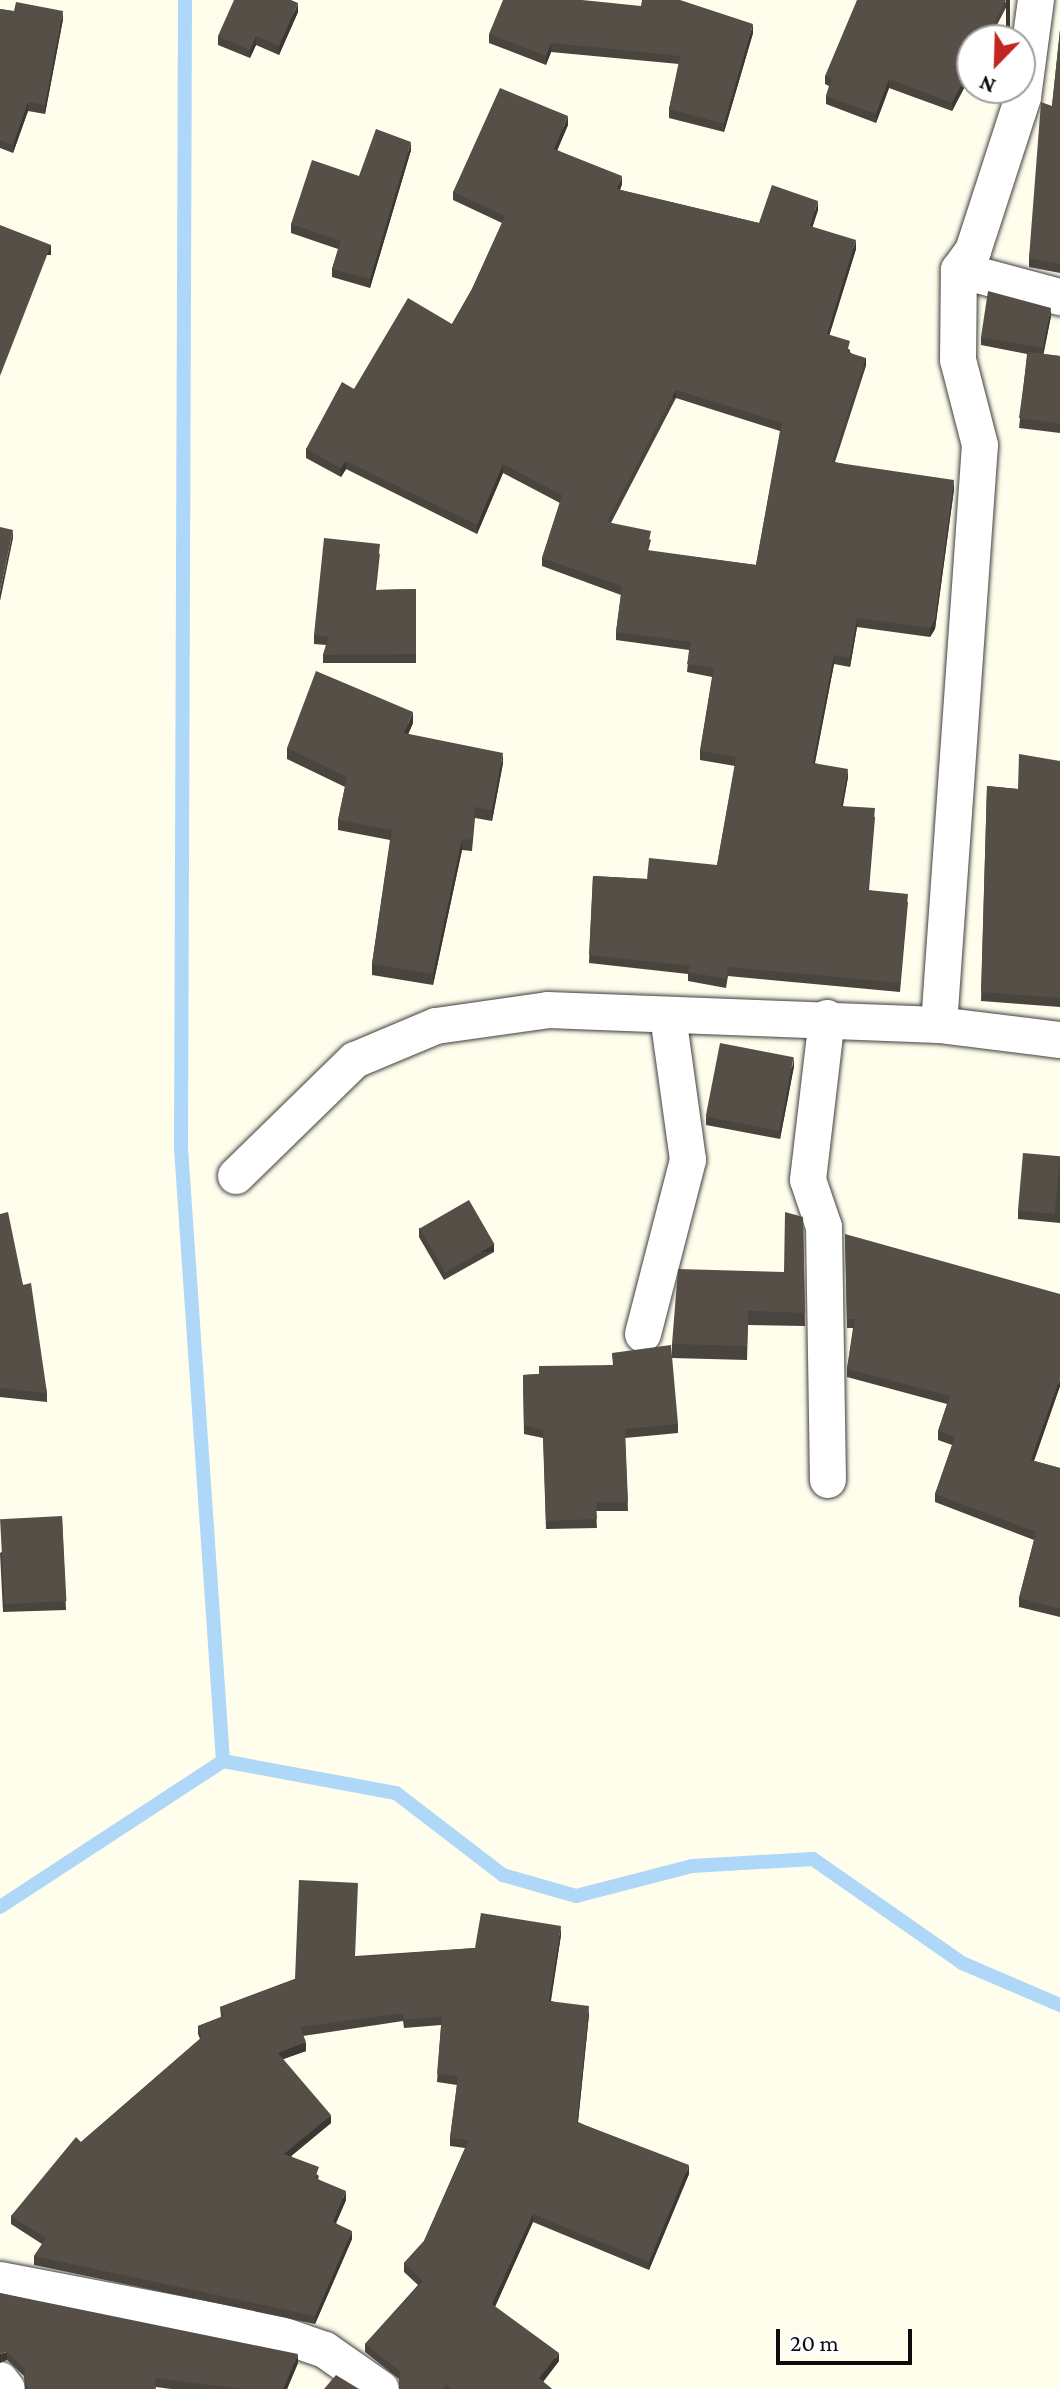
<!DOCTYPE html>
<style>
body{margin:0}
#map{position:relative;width:1060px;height:2389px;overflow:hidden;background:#fffdec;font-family:"Crimson Pro",serif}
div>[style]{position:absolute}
.stream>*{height:14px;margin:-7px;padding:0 7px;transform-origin:7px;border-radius:7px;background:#afd7f8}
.roads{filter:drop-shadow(0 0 2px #3f3f3f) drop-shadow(0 0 2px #3f3f3f)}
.street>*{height:36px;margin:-18px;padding:0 18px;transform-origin:18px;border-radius:18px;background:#fff}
.wall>*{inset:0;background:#49443e}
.shaded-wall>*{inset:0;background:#3c3732;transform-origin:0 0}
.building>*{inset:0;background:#554f48;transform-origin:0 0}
span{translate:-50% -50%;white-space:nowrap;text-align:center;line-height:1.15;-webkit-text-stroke:8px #fff;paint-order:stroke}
.north{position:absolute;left:956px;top:24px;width:80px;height:80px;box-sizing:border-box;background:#fff;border:2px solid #9e9e9e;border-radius:50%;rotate:203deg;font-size:22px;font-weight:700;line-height:32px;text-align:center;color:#0c0c0c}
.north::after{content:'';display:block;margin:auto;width:28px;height:36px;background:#c12620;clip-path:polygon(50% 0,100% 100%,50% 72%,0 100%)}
.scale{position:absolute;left:776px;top:2329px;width:136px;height:36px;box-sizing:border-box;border:4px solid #0c0c0c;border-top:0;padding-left:10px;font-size:24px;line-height:28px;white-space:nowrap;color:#0c0c0c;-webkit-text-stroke:6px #fff;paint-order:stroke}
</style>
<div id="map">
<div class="stream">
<div style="left:223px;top:1761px;width:176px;rotate:10.5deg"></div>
<div style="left:396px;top:1793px;width:135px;rotate:37.5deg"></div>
<div style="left:503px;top:1875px;width:76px;rotate:16deg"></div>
<div style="left:576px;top:1896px;width:120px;rotate:-14.5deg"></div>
<div style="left:692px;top:1866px;width:121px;rotate:-3.3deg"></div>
<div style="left:813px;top:1859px;width:182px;rotate:34.9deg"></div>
<div style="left:962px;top:1963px;width:107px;rotate:23.2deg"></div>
<div style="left:0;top:1907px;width:267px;rotate:-33.2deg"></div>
<div style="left:223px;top:1761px;width:614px;rotate:-93.92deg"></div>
<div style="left:181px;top:1148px;width:1148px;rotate:-89.8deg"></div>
</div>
<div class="roads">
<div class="street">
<div style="left:959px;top:270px;width:105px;rotate:15deg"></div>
<div style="left:827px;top:1018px;width:163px;rotate:96.7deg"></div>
<div style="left:808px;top:1180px;width:50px;rotate:71.2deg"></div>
<div style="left:824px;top:1227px;width:253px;rotate:89.1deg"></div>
<div style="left:939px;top:1025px;width:581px;rotate:-85.96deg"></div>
<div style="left:980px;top:445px;width:88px;rotate:-104.5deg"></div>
<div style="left:958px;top:360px;width:90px;rotate:-89.4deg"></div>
<div style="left:959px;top:270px;width:24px;rotate:-54deg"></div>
<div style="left:973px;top:251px;width:162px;rotate:-72deg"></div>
<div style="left:1023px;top:97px;width:98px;rotate:-82.4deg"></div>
<div style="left:236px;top:1176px;width:166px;rotate:-44.3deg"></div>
<div style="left:355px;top:1060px;width:88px;rotate:-22.8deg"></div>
<div style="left:436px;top:1026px;width:113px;rotate:-8.1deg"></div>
<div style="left:548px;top:1010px;width:391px;rotate:2.2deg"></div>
<div style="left:939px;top:1025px;width:122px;rotate:7.1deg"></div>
<div style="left:643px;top:1334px;width:180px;rotate:-75.5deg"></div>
<div style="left:688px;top:1160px;width:146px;rotate:-97.9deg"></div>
<div style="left:0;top:2280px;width:278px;rotate:10.8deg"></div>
<div style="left:273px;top:2332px;width:55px;rotate:19.1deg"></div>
<div style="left:325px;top:2350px;width:68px;rotate:34.9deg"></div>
<div style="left:0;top:2380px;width:11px;rotate:52deg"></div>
</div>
</div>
<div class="wall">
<div style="clip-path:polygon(1010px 0,952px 111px,889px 88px,876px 123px,826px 104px,826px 96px,829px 86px,825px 84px,825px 76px)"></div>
<div style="clip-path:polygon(0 9px,63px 19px,45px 114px,28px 111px,13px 153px,0 148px)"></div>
<div style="clip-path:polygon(298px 12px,279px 55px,256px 45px,250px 58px,218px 45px,218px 36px)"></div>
<div style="clip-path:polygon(1060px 30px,1060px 273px,1029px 267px,1029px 258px,1052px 106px)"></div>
<div style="clip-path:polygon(753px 33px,724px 132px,669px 118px,669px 109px,679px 64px,551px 52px,546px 65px,489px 43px,489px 34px)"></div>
<div style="clip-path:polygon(evenodd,568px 125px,557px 150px,622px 184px,620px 190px,759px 223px,818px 210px,812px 227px,856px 249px,829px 335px,850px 350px,850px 352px,866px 366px,835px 462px,954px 489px,935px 629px,930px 637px,857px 627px,850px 667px,834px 664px,815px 763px,848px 777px,843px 806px,875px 817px,869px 890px,908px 902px,900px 992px,728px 976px,726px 988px,688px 981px,688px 974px,589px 963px,593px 876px,647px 879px,717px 865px,735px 766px,700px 760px,700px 751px,712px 677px,687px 672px,689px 650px,616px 640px,616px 632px,621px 595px,542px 566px,542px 558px,560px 503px,503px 473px,477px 534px,346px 469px,341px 477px,306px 458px,306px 449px,354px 389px,452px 324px,472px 289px,502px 223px,453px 200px,453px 192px,568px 125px,676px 398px,780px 431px,756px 565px,648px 551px,651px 540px,611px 523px,676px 398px)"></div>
<div style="clip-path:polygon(411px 150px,370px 288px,332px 277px,332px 269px,338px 249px,291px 233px,291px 224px,359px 176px)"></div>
<div style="clip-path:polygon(1051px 316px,1043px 354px,1060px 356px,1060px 433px,1019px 428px,1027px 354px,981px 345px,981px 337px)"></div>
<div style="clip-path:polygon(380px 553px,376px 590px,416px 589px,416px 663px,323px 663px,323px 655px,326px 645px,314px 644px,314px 635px)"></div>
<div style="clip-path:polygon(413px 723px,408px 734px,503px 763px,492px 821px,475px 818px,472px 851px,462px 850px,433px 985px,372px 975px,372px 964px,390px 840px,338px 830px,338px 820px,345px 787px,287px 759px,287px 748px)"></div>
<div style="clip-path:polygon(1060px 761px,1060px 1007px,981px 1001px,987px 786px,1018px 789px)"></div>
<div style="clip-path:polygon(794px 1066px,780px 1139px,706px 1125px,706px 1117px)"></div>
<div style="clip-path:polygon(1060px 1156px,1060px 1223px,1018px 1219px,1018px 1211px)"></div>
<div style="clip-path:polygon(0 1214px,23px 1285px,47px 1393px,47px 1402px,0 1397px)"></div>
<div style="clip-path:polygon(803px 1217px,805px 1326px,748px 1325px,747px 1360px,672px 1358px,672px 1344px,784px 1272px)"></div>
<div style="clip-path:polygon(419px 1228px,494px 1252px,444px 1280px,419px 1237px)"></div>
<div style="clip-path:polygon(845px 1234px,1060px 1386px,1034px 1461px,1060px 1468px,1060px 1617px,1019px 1607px,1019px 1598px,1034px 1540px,935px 1502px,935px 1494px,952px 1445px,938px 1440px,938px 1431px,947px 1404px,847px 1377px,847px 1369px,853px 1328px,847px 1328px)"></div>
<div style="clip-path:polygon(612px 1353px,678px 1424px,678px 1433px,625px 1438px,628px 1511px,596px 1511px,597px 1528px,546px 1529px,543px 1438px,524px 1434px,523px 1375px,539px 1374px,613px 1365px)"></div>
<div style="clip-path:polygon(62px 1516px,66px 1610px,3px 1612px,0 1553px)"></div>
<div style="clip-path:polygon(561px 1935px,551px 2001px,589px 2014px,578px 2122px,689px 2174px,649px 2270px,533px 2222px,495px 2307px,559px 2361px,543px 2382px,552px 2389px,399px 2389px,399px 2379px,365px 2352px,365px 2344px,418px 2285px,404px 2272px,404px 2263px,424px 2241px,465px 2148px,450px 2146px,450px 2138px,457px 2085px,437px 2082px,441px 2025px,404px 2028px,403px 2021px,303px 2036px,306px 2051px,283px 2059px,331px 2123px,291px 2156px,319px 2176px,318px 2179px,346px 2200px,336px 2223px,352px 2239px,315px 2324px,34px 2265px,34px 2256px,42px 2244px,11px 2224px,11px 2216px,81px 2142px,200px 2039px,198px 2034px,198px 2026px,221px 2017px,220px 2007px,356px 1956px,475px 1948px)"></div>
<div style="clip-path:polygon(0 2293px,298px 2363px,287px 2389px,171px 2389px,156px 2387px,25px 2389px,24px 2376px,7px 2360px)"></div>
</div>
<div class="shaded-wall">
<div style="left:1006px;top:0;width:4px;height:45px"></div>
<div style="clip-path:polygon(298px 3px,298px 12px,279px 55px,279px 46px)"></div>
<div style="clip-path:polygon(63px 11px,63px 19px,45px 114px,45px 105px)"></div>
<div style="clip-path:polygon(753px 24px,753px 33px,724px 132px,724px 124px)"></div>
<div style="clip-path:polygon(256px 36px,256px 45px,250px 58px,250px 50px)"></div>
<div style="clip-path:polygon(551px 43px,551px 52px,546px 65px,546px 56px)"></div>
<div style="clip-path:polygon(972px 64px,972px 73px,952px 111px,952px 103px)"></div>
<div style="clip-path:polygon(889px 79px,889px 88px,876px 123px,876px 114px)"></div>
<div style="clip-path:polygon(28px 102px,28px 111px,13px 153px,13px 145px)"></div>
<div style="clip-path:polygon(568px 116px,568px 125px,554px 158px,554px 149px)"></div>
<div style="clip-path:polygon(411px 142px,411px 150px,370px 288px,370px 279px)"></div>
<div style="clip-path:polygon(622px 176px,622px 184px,617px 198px,617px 189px)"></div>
<div style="clip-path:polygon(818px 201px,818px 210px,810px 235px,810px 226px)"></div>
<div style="clip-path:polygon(856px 240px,856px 249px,827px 343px,827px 334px)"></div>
<div style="left:51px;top:245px;width:10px;height:141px;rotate:90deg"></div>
<div style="clip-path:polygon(1051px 308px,1051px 316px,1043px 357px,1043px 348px)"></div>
<div style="left:866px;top:358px;width:8px;height:109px;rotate:90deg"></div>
<div style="left:676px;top:390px;width:8px;height:149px;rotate:90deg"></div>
<div style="clip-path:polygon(346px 461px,346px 469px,341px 477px,341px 468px)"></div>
<div style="clip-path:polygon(503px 464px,503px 473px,477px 534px,477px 525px)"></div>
<div style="clip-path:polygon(954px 480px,954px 489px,935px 629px,930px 637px,930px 628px)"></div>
<div style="clip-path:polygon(13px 530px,13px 538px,0 601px,0 592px)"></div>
<div style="clip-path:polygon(857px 618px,857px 627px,850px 667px,850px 658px)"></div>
<div style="clip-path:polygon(834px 655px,834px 664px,813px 772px,813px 763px)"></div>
<div style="clip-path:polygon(413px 712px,413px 723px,404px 744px,404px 733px)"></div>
<div style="clip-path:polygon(503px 753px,503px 763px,492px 821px,492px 810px)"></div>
<div style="clip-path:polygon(848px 769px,848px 777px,841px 814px,841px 806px)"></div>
<div style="clip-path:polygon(462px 839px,462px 850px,433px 985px,433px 974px)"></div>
<div style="clip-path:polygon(794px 1057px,794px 1066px,780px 1139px,780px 1131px)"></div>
<div style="left:494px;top:1244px;width:8px;height:57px;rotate:90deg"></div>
<div style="clip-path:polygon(1060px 1378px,1060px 1386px,1031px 1469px,1031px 1460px)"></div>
<div style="clip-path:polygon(561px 1926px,561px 1935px,549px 2010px,549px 2001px)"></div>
<div style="clip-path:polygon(589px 2006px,589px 2014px,577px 2131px,577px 2122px)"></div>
<div style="clip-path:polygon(306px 2042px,306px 2051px,278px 2061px,278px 2053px)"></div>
<div style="clip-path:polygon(331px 2115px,331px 2123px,284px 2162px,284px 2154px)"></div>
<div style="clip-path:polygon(689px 2165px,689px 2174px,649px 2270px,649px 2262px)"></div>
<div style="clip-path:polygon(346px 2191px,346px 2200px,333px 2230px,333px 2222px)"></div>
<div style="clip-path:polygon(533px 2214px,533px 2222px,492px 2313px,492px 2304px)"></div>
<div style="clip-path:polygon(352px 2231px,352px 2239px,315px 2324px,315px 2316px)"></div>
<div style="clip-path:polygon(7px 2352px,7px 2360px,0 2363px,0 2354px)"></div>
<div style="clip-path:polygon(559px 2353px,559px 2361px,539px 2387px,539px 2378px)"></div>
<div style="clip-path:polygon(298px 2354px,298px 2363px,287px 2389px,283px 2389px)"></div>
</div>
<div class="building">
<div style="clip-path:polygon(234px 0,291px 0,298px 3px,279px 46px,256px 36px,250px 50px,218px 36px)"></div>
<div style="clip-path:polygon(503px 0,582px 0,641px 6px,642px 0,680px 0,753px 24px,724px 124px,669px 109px,680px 56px,551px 43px,546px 56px,489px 34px)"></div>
<div style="clip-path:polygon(857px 0,1006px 0,985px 40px,972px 40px,972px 64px,952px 103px,889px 79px,876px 114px,826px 96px,832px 78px,825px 76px)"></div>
<div style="clip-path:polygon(16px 2px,63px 11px,45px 105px,28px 102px,13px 145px,0 140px,0 9px,14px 11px)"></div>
<div style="clip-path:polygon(1060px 30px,1060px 264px,1029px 258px,1041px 102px,1052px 106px)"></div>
<div style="clip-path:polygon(evenodd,500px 88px,568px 116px,554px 149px,622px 176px,617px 189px,759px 223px,772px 185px,818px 201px,810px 226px,856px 240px,827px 334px,850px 341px,847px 352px,866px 358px,832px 462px,954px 480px,935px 620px,930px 628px,857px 618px,850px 658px,834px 655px,813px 763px,848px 769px,841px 806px,875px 808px,868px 890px,908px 894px,900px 983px,728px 967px,726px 979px,688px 972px,690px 966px,589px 955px,593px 876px,647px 879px,649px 858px,717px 865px,736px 757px,700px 751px,714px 668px,687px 664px,691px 642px,616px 632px,622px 586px,542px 558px,562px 495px,503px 464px,477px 525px,346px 461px,341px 468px,306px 449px,342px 382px,354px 389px,408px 298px,452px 324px,472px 289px,505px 216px,453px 192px,500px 88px,676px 390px,782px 423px,756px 565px,647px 550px,651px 531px,607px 522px,676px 390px)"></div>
<div style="clip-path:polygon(376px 129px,411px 142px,370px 279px,332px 269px,341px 241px,291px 224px,312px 160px,359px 176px)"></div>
<div style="clip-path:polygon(0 225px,51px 245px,0 376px)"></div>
<div style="clip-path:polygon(988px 291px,1051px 308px,1043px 348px,981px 337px)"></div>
<div style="clip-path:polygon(1028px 352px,1060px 356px,1060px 424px,1019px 418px)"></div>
<div style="clip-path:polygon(0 527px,13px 530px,0 592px)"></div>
<div style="clip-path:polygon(324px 538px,380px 544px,375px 590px,416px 589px,416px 654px,323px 655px,329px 637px,314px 635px)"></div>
<div style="clip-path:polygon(316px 671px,413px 712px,404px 733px,503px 753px,492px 810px,475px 807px,472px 840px,462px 839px,433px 974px,372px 964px,392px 830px,338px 820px,347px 777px,287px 748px)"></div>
<div style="clip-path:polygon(1019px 754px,1060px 761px,1060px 998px,981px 992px,987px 786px,1018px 789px)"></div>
<div style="left:720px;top:1043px;width:75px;height:75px;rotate:11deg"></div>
<div style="left:1023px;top:1153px;width:37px;height:58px;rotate:5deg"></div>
<div style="left:469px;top:1200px;width:51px;height:57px;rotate:60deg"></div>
<div style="clip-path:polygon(8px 1212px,23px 1285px,31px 1283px,47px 1393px,0 1388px,0 1214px)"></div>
<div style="clip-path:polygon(785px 1212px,803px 1217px,805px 1313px,748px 1311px,747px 1346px,672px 1344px,678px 1269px,784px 1272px)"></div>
<div style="clip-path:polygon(845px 1234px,1060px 1294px,1060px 1378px,1031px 1460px,1060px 1468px,1060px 1609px,1019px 1598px,1036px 1532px,935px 1494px,955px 1437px,938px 1431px,950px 1396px,847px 1369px,855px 1319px,847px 1319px)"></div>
<div style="clip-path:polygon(671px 1345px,678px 1424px,625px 1429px,628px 1502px,596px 1503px,597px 1519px,546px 1521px,543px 1430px,524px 1425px,523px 1375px,539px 1374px,539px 1366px,614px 1365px,612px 1353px)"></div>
<div style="left:62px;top:1516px;width:85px;height:62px;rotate:87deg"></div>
<div style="clip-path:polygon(299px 1880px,358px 1883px,355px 1957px,475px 1948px,481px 1913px,561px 1926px,549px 2001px,589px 2006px,577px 2122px,689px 2165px,649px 2262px,533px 2214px,492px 2304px,559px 2353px,539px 2378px,552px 2389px,452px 2389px,446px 2384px,442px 2389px,399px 2389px,400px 2371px,365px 2344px,423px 2281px,404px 2263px,424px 2241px,469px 2140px,450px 2138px,458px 2076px,437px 2074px,442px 2016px,404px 2020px,403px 2013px,300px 2027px,306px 2042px,278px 2053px,331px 2115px,284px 2154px,319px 2167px,315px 2178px,346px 2191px,333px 2222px,352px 2231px,315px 2316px,34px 2256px,46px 2238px,11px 2216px,76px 2137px,81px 2142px,202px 2037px,198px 2026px,224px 2016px,220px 2007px,295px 1979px)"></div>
<div style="clip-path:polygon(0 2293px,298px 2354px,283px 2389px,243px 2389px,155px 2378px,156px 2389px,25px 2389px,27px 2388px,24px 2368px,7px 2352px,0 2354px)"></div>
<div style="clip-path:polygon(336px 2375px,359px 2389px,324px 2389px)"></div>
</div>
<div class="north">N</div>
<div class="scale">20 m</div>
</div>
